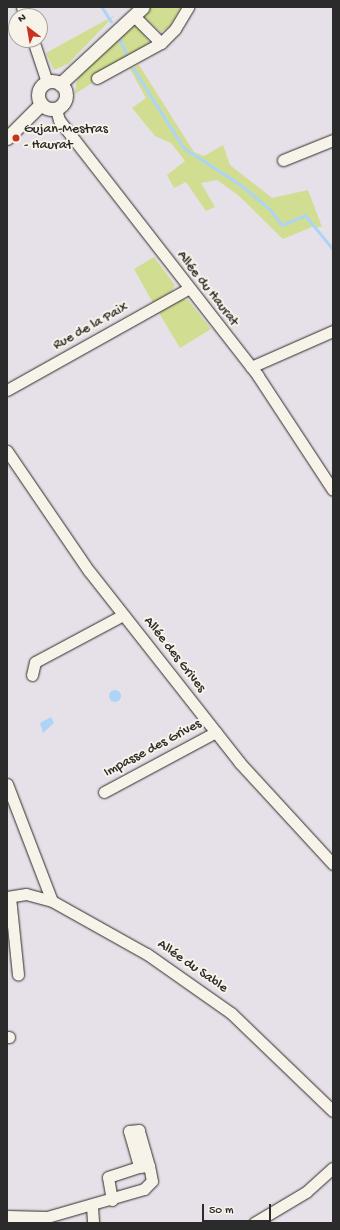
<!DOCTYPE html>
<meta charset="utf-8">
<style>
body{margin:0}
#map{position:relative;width:340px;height:1230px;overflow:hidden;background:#e6e1e8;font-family:"Gochi Hand",sans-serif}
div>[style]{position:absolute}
.green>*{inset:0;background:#d1de91}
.water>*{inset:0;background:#add4f7}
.round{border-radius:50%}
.stream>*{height:2.5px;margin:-1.25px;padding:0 1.25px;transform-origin:1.25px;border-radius:1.25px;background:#add4f7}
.roads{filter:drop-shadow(0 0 1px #2b2b2b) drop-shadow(0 0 1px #2b2b2b)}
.minor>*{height:11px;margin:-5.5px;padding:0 5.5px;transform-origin:5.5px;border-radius:5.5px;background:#f7f3e8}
.major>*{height:13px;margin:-6.5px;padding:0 6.5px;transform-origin:6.5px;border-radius:6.5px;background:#f7f3e8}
.major>.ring{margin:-6.5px;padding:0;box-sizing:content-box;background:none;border:13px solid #f7f3e8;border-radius:50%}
.dots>*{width:11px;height:11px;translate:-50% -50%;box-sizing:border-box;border:2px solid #f7f3e8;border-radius:50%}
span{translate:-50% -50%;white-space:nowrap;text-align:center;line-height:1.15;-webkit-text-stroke:4px #f7f3e8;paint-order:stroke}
.poi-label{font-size:14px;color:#2b2b2b}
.left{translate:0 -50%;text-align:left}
.street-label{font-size:14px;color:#2b2b2b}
.frame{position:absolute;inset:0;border:8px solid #2b2b2b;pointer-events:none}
.north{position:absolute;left:8px;top:8px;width:40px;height:40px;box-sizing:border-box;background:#f7f3e8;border:1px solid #a5a39c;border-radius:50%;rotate:329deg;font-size:11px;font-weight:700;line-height:16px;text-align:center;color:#2b2b2b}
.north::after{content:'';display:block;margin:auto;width:14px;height:18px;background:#c8321e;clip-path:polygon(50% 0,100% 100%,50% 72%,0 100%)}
.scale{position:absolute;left:202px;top:1204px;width:69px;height:18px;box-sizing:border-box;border:2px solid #2b2b2b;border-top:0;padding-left:5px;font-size:12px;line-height:14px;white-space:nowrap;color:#2b2b2b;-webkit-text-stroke:3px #f7f3e8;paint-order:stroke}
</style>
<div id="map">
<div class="green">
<div style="clip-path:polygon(146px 7px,181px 7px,170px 26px,161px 32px,144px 17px)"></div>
<div style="clip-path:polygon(115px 15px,68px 64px,54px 70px,46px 53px)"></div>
<div style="clip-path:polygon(130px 24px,135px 24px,150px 43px,96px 74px,92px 83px,75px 94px,77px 80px,86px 64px)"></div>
<div style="clip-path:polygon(139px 65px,194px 152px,204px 156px,223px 145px,230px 165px,272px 198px,308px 190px,322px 227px,312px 227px,283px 239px,238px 195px,217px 180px,201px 183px,215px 207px,206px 211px,186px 182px,174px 188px,167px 175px,185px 161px,171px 143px,155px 136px,132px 108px,146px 98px,130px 69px)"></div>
<div style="clip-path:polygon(154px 257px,175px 285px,171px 292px,153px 303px,134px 269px)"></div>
<div style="clip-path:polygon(180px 299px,188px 300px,211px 329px,180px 348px,159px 313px)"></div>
</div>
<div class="water">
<div class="round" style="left:109px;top:690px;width:12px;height:12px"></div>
<div style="clip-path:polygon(51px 717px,54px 723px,43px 733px,40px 723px)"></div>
</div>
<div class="stream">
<div style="left:102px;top:7px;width:17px;rotate:57deg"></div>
<div style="left:120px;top:39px;width:15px;rotate:67deg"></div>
<div style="left:134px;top:69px;width:93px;rotate:57.7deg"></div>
<div style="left:184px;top:148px;width:68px;rotate:33deg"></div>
<div style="left:241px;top:185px;width:38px;rotate:40deg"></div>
<div style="left:270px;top:209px;width:20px;rotate:53deg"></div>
<div style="left:282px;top:225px;width:25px;rotate:-23deg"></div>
<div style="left:305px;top:215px;width:44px;rotate:50.5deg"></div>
</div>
<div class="roads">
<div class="minor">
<div style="left:22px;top:7px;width:9px;rotate:72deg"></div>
<div style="left:134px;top:16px;width:38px;rotate:45deg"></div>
<div style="left:33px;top:40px;width:44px;rotate:71.6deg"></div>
<div style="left:97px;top:78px;width:73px;rotate:-28.7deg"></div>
<div style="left:161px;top:43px;width:20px;rotate:-45deg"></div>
<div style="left:175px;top:29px;width:26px;rotate:-59deg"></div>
<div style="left:56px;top:109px;width:11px;rotate:75deg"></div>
<div style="left:59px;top:120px;width:324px;rotate:52.1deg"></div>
<div style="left:258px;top:376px;width:136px;rotate:56.7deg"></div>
<div style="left:283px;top:160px;width:54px;rotate:-21.8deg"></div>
<div style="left:251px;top:367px;width:90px;rotate:-23.7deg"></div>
<div style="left:7px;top:390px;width:207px;rotate:-29.2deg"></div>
<div style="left:7px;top:451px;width:145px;rotate:55.7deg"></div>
<div style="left:89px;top:571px;width:244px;rotate:51.8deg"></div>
<div style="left:240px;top:763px;width:137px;rotate:47.4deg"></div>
<div style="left:32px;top:675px;width:13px;rotate:-77deg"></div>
<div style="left:35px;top:662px;width:100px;rotate:-28.1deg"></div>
<div style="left:7px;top:784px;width:125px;rotate:69deg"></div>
<div style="left:104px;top:792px;width:127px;rotate:-28.2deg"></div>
<div style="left:7px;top:897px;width:19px;rotate:-9deg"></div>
<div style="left:26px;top:894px;width:27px;rotate:15deg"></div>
<div style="left:52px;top:901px;width:109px;rotate:29.2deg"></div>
<div style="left:147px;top:954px;width:103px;rotate:35.1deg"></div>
<div style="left:231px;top:1013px;width:141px;rotate:43.9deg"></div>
<div style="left:10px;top:897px;width:78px;rotate:84.1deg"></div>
<div style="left:7px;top:1037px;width:2px"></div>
<div style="left:112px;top:1200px;width:23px;rotate:-100deg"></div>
<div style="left:108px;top:1177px;width:33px;rotate:-18deg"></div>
<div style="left:92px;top:1207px;width:16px;rotate:86deg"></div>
<div style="left:7px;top:1216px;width:40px;rotate:1.4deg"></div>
<div style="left:47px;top:1217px;width:101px;rotate:-16.1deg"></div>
<div style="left:144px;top:1189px;width:11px;rotate:-45deg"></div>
<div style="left:152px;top:1181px;width:15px;rotate:-101deg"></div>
<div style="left:149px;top:1166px;width:37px;rotate:-106deg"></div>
<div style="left:139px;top:1130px;width:10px;rotate:174deg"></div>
<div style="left:129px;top:1131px;width:37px;rotate:74deg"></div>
<div style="left:139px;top:1167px;width:10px;rotate:-6deg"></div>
<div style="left:254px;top:1223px;width:61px;rotate:-30.8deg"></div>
<div style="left:306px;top:1192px;width:36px;rotate:-42deg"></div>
</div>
<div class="major">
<div class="ring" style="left:38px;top:81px;width:15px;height:15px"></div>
<div style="left:60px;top:84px;width:113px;rotate:-42.9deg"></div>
<div style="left:7px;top:138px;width:48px;rotate:-45deg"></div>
</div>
</div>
<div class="dots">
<div style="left:16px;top:138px;background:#c8321e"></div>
</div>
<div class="poi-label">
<span class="left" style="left:24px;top:138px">Gujan-Mestras<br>- Haurat</span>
</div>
<div class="street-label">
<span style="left:207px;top:289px;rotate:52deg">Allée du Haurat</span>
<span style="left:91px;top:327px;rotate:-29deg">Rue de la Paix</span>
<span style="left:174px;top:655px;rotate:52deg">Allée des Grives</span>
<span style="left:153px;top:749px;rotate:-28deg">Impasse des Grives</span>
<span style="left:192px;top:967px;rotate:35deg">Allée du Sable</span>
</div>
<div class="frame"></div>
<div class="north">N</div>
<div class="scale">50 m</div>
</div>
